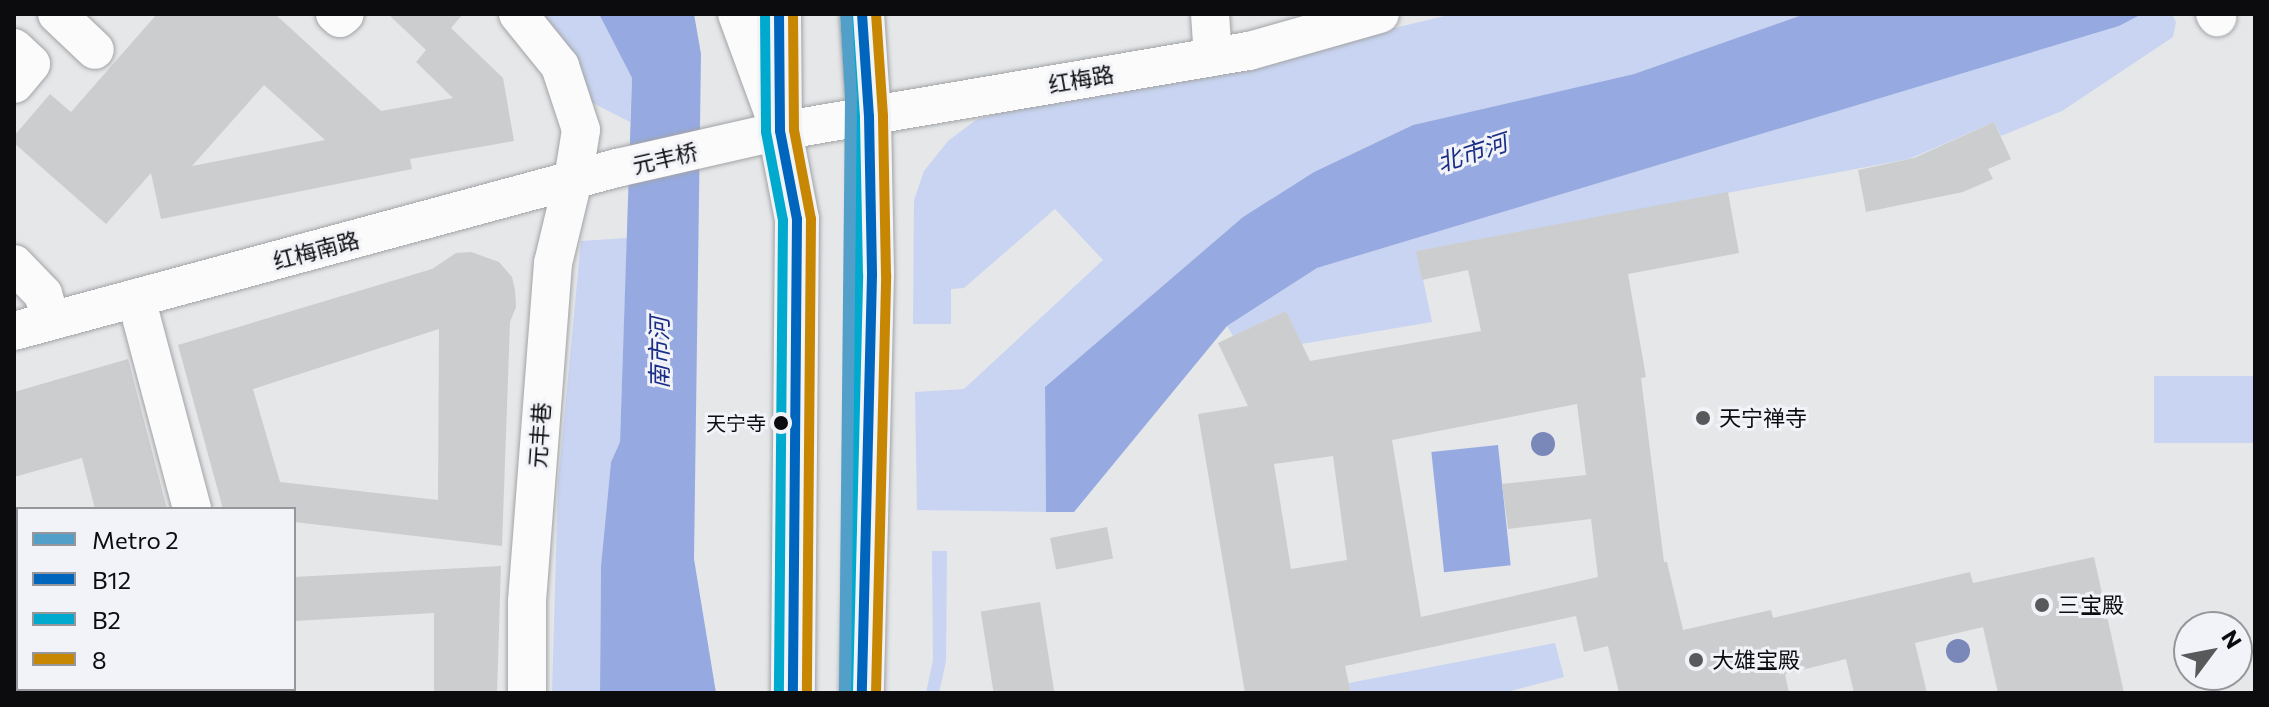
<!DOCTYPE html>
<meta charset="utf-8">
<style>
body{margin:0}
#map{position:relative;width:2269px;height:707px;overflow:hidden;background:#e5e7e9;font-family:Commissioner,"Noto Sans SC",sans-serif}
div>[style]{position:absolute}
.green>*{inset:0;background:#c8d4f1;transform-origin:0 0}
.water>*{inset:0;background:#96aae1;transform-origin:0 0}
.building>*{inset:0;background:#cbcdce;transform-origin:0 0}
.roads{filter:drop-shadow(0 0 2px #a2a3a5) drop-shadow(0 0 2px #a2a3a5)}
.minor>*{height:38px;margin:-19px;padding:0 19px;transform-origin:19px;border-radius:19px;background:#fbfbfc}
.major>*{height:44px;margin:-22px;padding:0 22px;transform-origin:22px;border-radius:22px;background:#f1f3f7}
.bus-1>*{height:10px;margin:-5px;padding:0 5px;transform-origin:5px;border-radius:5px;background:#0065bd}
.bus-2>*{height:10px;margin:-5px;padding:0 5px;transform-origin:5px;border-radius:5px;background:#00a9ce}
.bus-3>*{height:10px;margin:-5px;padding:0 5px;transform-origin:5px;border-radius:5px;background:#c88703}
.metro-1>*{height:12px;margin:-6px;padding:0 6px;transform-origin:6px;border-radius:6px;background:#529fc9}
.trees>*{width:24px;height:24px;margin:-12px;border-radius:50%;background:#7a87b9}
.dots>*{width:22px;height:22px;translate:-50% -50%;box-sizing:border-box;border:4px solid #f2f3f8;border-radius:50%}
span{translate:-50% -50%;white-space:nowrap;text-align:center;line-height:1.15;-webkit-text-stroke:6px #f2f3f8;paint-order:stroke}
.bus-label{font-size:20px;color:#0c0c0e}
.right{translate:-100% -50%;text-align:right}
.street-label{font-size:22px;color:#0c0c0e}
.poi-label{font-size:22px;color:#0c0c0e}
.left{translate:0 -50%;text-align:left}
.water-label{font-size:24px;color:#1a2e87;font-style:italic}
.frame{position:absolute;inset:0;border:16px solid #0c0c0e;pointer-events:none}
.legend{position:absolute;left:16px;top:507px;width:280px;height:184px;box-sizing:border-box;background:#f2f3f8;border:2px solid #96979a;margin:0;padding:10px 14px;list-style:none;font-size:24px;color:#0c0c0e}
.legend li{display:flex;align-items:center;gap:16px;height:40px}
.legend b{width:40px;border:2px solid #96979a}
.north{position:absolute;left:2173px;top:611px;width:80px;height:80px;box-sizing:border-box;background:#f2f3f8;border:2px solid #96979a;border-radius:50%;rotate:58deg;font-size:22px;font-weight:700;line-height:32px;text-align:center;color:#0c0c0e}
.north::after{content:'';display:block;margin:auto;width:28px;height:36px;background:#58595b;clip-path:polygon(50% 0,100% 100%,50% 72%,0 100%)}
</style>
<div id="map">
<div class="green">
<div style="clip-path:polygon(535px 14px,599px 14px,632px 78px,630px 122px,589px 101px)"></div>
<div style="clip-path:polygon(1453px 14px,1805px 14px,1634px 74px,1413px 125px,1314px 172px,1243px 217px,1045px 387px,1046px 512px,917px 510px,915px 392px,964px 389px,1103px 260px,1055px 209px,964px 288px,951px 289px,951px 324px,913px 324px,914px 200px,924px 171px,948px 141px,976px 120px,1008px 110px,1218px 70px)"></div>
<div style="clip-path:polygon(2142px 14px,2172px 14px,2176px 22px,2173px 37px,2062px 111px,2001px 136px,1994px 122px,1909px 159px,1417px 251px,1432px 322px,1301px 344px,1286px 311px,1233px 336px,1227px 326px,1317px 268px,2119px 26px)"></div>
<div style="clip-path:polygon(627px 238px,620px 442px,611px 462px,601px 566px,600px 693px,552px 693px,558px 483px,581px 241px)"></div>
<div style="left:2255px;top:376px;width:67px;height:101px;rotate:90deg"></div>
<div style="clip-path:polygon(932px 551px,947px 551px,946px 661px,939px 693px,926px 693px,933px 660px)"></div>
<div style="clip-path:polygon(1555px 643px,1564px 677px,1503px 693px,1351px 693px,1349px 683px)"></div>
</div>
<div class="water">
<div style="clip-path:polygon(599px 14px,694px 14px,701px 54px,694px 559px,716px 693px,600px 693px,601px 566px,611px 462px,620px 442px,632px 78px)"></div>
<div style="clip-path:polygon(1805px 14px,2142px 14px,2119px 26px,1317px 268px,1227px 326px,1074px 512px,1046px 512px,1045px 387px,1243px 217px,1314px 172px,1413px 125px,1634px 74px)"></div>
<div style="left:1498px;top:445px;width:121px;height:67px;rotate:84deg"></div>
</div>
<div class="building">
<div style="clip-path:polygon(evenodd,157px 14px,275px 14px,381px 111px,453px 98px,416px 62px,426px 50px,388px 14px,463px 14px,451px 28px,503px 78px,514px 141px,410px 159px,412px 169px,161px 219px,151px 173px,106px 224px,14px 143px,14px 136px,50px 94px,71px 112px,157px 14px,264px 85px,325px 140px,192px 166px,264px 85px)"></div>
<div style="clip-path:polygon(1994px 122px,2011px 159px,1988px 169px,1993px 179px,1963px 192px,1866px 212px,1858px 170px,1914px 158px)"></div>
<div style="clip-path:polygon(evenodd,1728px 192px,1739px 253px,1628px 274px,1646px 377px,1641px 378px,1664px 562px,1667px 562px,1683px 630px,1771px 610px,1773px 618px,1970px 572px,1973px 583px,2094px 557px,2124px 693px,1998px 693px,1983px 627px,1915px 643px,1927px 693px,1854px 693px,1846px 659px,1785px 674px,1789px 693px,1619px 693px,1608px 646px,1584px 652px,1576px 616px,1345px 666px,1351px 693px,1245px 693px,1198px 414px,1248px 406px,1218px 343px,1286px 311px,1310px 361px,1481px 331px,1468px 270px,1422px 280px,1416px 251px,1728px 192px,1577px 404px,1586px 475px,1502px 484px,1508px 529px,1591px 519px,1598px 577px,1421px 617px,1392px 440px,1577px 404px,1728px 192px,1333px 456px,1347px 560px,1291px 569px,1274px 464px,1333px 456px)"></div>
<div style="clip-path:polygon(evenodd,471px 252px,499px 262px,512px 277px,515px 290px,516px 307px,510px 322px,502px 546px,294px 522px,294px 509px,223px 509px,178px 345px,432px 269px,456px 253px,471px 252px,439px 329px,438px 500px,280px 482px,253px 389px,439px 329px)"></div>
<div style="clip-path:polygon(128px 359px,167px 509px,95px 509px,82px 458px,14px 477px,14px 392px)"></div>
<div style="left:1107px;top:527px;width:32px;height:58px;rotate:79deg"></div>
<div style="clip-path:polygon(501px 566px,497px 693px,434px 693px,434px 613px,294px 621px,294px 577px)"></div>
<div style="left:1040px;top:602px;width:92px;height:60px;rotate:81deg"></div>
</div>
<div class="roads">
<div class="minor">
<div style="left:57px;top:14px;width:52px;rotate:43.5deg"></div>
<div style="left:335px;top:14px;width:6px;rotate:39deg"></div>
<div style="left:340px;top:18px;width:6px;rotate:-39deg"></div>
<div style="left:518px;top:14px;width:67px;rotate:51.1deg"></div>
<div style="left:560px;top:66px;width:67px;rotate:71.8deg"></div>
<div style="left:581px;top:130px;width:51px;rotate:99.1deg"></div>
<div style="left:573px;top:180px;width:85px;rotate:103.5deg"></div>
<div style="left:553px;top:263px;width:340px;rotate:94.4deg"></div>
<div style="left:527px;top:602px;width:91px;rotate:90deg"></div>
<div style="left:737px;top:14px;width:113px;rotate:69.8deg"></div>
<div style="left:1210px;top:14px;width:43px;rotate:86deg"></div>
<div style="left:2215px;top:14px;width:4px;rotate:56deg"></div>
<div style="left:14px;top:48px;width:23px;rotate:43deg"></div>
<div style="left:31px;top:64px;width:26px;rotate:130deg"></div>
<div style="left:14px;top:264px;width:42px;rotate:46deg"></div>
<div style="left:43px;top:294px;width:28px;rotate:73deg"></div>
<div style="left:136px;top:298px;width:218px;rotate:75.1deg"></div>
<div style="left:14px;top:331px;width:625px;rotate:-15.13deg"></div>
<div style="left:617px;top:168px;width:167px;rotate:-12.8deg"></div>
<div style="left:780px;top:131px;width:476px;rotate:-9.7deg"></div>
<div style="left:1249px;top:51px;width:136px;rotate:-15.8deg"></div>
<div style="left:14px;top:673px;width:4px;rotate:-14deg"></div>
</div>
<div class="major">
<div style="left:779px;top:14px;width:117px;rotate:89.5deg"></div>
<div style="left:780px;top:131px;width:90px;rotate:79.1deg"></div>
<div style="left:797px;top:219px;width:474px;rotate:90.5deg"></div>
<div style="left:862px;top:14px;width:102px;rotate:86.1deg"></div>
<div style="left:869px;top:116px;width:159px;rotate:88.9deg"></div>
<div style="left:872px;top:275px;width:418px;rotate:91.4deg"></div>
</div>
</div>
<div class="bus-1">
<div style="left:779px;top:14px;width:117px;rotate:89.5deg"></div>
<div style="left:780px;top:131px;width:90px;rotate:79.1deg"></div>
<div style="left:797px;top:219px;width:474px;rotate:90.5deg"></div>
<div style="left:862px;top:14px;width:102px;rotate:86.1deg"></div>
<div style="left:869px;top:116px;width:159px;rotate:88.9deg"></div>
<div style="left:872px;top:275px;width:418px;rotate:91.4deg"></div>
</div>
<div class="bus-2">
<div style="left:765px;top:14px;width:118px;rotate:89.5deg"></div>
<div style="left:766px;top:132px;width:90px;rotate:79.1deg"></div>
<div style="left:783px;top:220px;width:473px;rotate:90.5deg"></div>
<div style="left:848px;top:693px;width:418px;rotate:-88.6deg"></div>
<div style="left:858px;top:275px;width:158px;rotate:-91.1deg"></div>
<div style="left:855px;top:117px;width:102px;rotate:-93.9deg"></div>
</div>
<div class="bus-3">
<div style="left:793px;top:14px;width:116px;rotate:89.5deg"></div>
<div style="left:794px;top:130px;width:91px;rotate:79.2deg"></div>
<div style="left:811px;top:219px;width:474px;rotate:90.5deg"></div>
<div style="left:876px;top:693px;width:418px;rotate:-88.6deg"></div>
<div style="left:886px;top:275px;width:159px;rotate:-91.1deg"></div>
<div style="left:883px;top:116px;width:102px;rotate:-93.9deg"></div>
</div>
<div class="metro-1">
<div style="left:845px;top:693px;width:597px;rotate:-89.42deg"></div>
<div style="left:851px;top:96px;width:82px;rotate:-93.5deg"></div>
</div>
<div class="trees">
<div style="left:1543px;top:444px"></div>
<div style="left:1958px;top:651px"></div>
</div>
<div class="dots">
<div style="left:1703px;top:418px;background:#58595b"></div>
<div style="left:781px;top:423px;background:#0c0c0e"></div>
<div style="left:2042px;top:605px;background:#58595b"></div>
<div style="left:1696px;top:660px;background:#58595b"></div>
</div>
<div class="bus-label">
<span class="right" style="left:766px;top:423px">天宁寺</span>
</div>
<div class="street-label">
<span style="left:1081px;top:79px;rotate:-10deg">红梅路</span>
<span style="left:665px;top:158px;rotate:-13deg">元丰桥</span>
<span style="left:316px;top:250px;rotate:-15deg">红梅南路</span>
<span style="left:539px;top:435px;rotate:-86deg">元丰巷</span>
</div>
<div class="poi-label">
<span class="left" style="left:1719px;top:418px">天宁禅寺</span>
<span class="left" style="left:2058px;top:605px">三宝殿</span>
<span class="left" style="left:1712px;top:660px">大雄宝殿</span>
</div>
<div class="water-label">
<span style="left:1472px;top:152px;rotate:-18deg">北市河</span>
<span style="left:659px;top:353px;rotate:-90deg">南市河</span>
</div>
<div class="frame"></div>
<ul class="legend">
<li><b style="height:10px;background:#529fc9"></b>Metro 2</li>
<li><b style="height:10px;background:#0065bd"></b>B12</li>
<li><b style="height:10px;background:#00a9ce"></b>B2</li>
<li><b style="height:10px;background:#c88703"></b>8</li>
</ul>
<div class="north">N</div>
</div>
